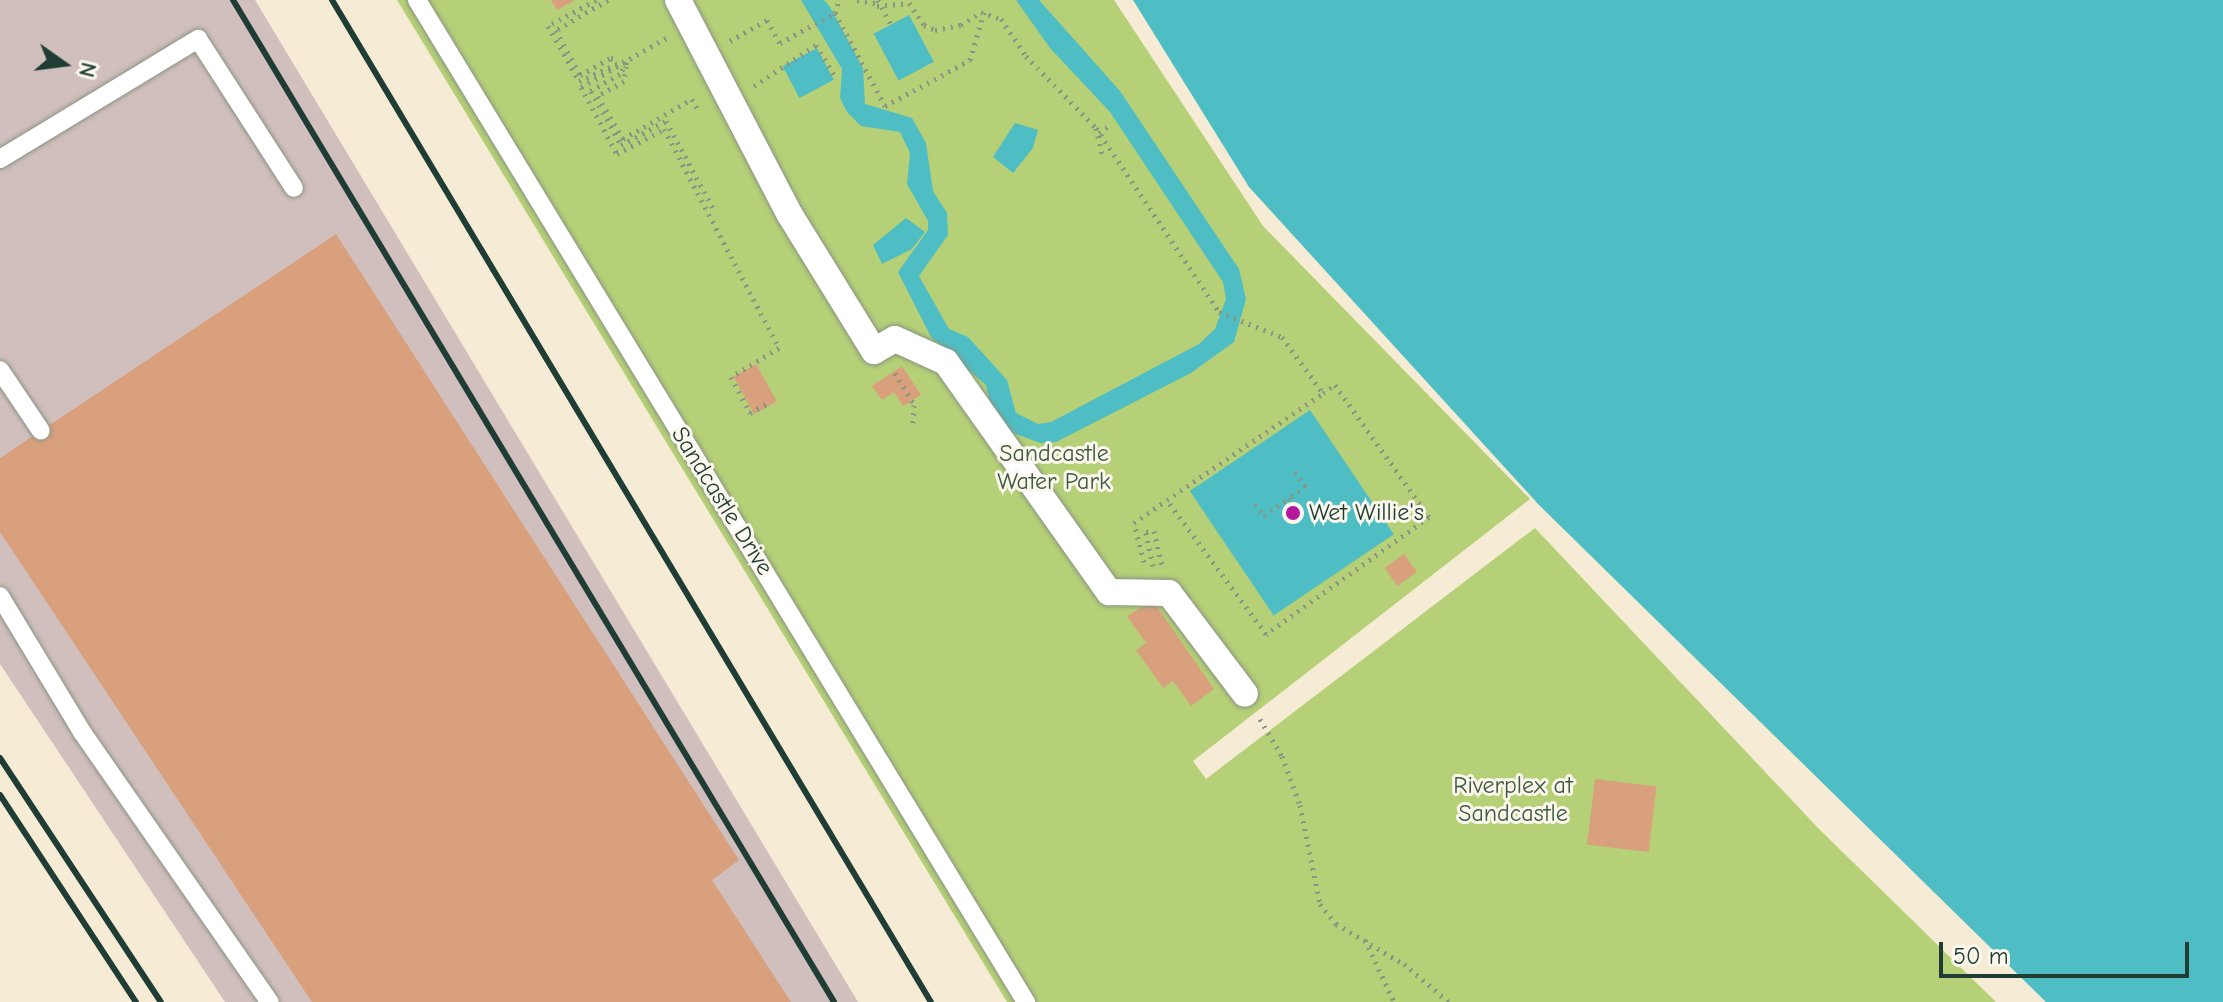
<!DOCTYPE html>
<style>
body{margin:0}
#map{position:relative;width:2223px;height:1002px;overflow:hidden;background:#f6ebd5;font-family:"Comic Neue",sans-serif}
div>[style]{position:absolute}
.industrial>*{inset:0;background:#d1bfbd}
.green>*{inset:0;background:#b5d076}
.water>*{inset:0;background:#4fbdc4;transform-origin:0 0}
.building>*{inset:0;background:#d8a07c;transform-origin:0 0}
.path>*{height:5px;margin-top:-2.5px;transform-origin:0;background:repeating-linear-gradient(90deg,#8a9484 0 2px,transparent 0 8px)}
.roads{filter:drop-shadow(0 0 2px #8a9484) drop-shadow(0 0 2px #8a9484)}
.service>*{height:18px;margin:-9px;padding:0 9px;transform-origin:9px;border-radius:9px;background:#fff}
.pedestrian>*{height:26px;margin:-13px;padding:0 13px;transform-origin:13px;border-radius:13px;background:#fff}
.rail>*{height:6px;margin:-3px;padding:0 3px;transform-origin:3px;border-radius:3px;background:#1f3d34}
.dots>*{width:22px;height:22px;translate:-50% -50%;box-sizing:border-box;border:4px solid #fbf7ec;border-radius:50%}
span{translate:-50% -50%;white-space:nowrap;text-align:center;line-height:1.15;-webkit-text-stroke:6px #fbf7ec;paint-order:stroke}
.park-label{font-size:24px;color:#3d5a41}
.street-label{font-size:24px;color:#1f3d34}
.poi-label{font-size:24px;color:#1f3d34}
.left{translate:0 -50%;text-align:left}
.north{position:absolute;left:24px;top:24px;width:80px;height:80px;-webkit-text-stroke:6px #fbf7ec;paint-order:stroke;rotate:104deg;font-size:22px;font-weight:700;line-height:32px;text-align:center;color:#1f3d34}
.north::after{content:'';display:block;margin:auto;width:28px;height:36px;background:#1f3d34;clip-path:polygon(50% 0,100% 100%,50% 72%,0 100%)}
.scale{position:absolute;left:1939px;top:942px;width:250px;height:36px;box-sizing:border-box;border:4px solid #1f3d34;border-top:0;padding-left:10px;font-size:24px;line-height:28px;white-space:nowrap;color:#1f3d34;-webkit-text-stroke:6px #fbf7ec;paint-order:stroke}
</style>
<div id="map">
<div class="industrial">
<div style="clip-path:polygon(0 0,255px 0,858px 1002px,225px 1002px,0 664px)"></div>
</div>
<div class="green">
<div style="clip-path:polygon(397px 0,1114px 0,1263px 226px,1530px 499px,1193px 761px,1206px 779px,1535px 528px,1818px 828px,1996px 1002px,1007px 1002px)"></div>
</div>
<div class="water">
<div style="clip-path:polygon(801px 0,824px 0,830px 7px,863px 68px,865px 104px,912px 118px,926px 143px,933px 191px,947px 213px,948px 235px,919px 276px,949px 329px,968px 337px,1007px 380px,1016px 413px,1038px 424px,1051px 422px,1199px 344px,1215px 329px,1226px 299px,1223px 282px,1110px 112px,1050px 48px,1016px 0,1039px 0,1120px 91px,1239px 269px,1246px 299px,1234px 342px,1191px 373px,1056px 442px,1040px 443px,1011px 432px,991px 407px,986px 385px,931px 337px,898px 272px,928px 230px,928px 221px,907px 184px,910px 153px,900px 132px,861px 126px,847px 112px,840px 98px,842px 69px)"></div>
<div style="clip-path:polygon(1133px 0,2223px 0,2223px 1002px,2046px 1002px,1539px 505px,1249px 187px)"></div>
<div style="left:909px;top:15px;width:53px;height:40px;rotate:62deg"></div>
<div style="left:817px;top:48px;width:36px;height:39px;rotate:62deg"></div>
<div style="clip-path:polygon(1015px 123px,1038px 130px,1033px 148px,1013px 173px,993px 157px)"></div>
<div style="clip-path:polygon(906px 218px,925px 232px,912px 249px,882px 264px,873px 245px)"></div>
<div style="left:1310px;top:410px;width:150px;height:145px;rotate:56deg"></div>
</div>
<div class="building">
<div style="clip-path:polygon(551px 0,575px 0,557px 10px)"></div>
<div style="clip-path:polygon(336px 234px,739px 860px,712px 880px,791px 1002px,312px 1002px,0 532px,0 458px)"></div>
<div style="left:756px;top:364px;width:43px;height:26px;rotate:61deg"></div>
<div style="clip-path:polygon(902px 366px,921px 395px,903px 406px,894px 392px,882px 400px,872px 386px)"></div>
<div style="left:1404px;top:554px;width:22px;height:24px;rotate:54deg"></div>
<div style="clip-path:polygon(1153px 601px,1214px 689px,1191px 706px,1173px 681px,1163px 688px,1136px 650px,1146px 643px,1127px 616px)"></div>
<div style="left:1595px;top:779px;width:62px;height:66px;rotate:7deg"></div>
</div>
<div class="path">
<div style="left:596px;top:0;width:55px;rotate:151.6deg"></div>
<div style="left:548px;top:26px;width:63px;rotate:60.6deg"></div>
<div style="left:579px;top:81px;width:49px;rotate:-24deg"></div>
<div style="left:608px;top:0;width:60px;rotate:150deg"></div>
<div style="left:556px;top:30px;width:51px;rotate:61.9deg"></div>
<div style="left:580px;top:75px;width:35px;rotate:-29deg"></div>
<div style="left:611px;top:58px;width:7px;rotate:8deg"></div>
<div style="left:857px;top:0;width:22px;rotate:10deg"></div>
<div style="left:878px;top:0;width:27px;rotate:62deg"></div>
<div style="left:877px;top:6px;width:32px;rotate:-5deg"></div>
<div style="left:909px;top:3px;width:27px;rotate:56deg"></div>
<div style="left:924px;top:25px;width:12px;rotate:24deg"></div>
<div style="left:935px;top:30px;width:26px;rotate:-11deg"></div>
<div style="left:961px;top:25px;width:24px;rotate:-33deg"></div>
<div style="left:981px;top:12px;width:21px;rotate:19deg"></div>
<div style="left:1001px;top:19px;width:45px;rotate:56deg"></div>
<div style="left:1026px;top:56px;width:100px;rotate:45.8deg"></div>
<div style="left:1096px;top:128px;width:32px;rotate:77deg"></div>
<div style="left:835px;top:13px;width:14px;rotate:-73deg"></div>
<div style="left:666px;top:38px;width:98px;rotate:150deg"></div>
<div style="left:581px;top:87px;width:76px;rotate:61.8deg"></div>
<div style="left:617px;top:154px;width:53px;rotate:-28deg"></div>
<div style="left:664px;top:129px;width:247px;rotate:62.3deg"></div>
<div style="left:779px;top:348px;width:56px;rotate:148.9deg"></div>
<div style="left:731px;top:377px;width:41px;rotate:62.2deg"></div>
<div style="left:750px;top:413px;width:23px;rotate:-29deg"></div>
<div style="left:730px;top:41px;width:43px;rotate:-29.6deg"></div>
<div style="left:767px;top:20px;width:26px;rotate:61deg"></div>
<div style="left:780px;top:43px;width:63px;rotate:-28.6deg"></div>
<div style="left:835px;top:13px;width:106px;rotate:61.7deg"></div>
<div style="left:885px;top:106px;width:97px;rotate:-28.4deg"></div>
<div style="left:970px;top:60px;width:50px;rotate:-73.7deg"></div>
<div style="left:627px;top:62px;width:14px;rotate:120deg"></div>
<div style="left:620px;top:74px;width:34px;rotate:150deg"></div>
<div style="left:591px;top:91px;width:62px;rotate:60.9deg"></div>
<div style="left:621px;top:145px;width:51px;rotate:-28.1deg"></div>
<div style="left:666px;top:121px;width:101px;rotate:61.7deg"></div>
<div style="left:626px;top:66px;width:15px;rotate:98deg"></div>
<div style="left:624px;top:81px;width:30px;rotate:150deg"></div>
<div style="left:598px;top:96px;width:50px;rotate:59.8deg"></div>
<div style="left:623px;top:139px;width:80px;rotate:-30.1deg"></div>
<div style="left:692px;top:99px;width:16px;rotate:60deg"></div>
<div style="left:754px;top:86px;width:74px;rotate:-33.5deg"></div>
<div style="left:816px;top:45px;width:37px;rotate:59deg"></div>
<div style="left:1096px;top:128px;width:221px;rotate:56.2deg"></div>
<div style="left:1219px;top:312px;width:68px;rotate:21.6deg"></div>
<div style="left:1282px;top:337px;width:69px;rotate:53.8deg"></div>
<div style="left:1099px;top:133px;width:14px;rotate:-36deg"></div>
<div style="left:895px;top:373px;width:37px;rotate:59deg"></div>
<div style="left:914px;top:405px;width:18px;rotate:93deg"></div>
<div style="left:1295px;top:472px;width:18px;rotate:52deg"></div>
<div style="left:1306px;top:486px;width:21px;rotate:145deg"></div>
<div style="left:1289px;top:498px;width:19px;rotate:54deg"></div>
<div style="left:1255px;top:504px;width:15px;rotate:53deg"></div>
<div style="left:1264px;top:516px;width:31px;rotate:-36deg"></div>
<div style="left:1144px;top:562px;width:40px;rotate:-104.4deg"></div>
<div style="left:1134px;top:523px;width:40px;rotate:-34.9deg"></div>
<div style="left:1167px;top:500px;width:189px;rotate:-34.4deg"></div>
<div style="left:1323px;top:393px;width:14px;rotate:-34deg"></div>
<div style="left:1335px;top:385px;width:162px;rotate:54.5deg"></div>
<div style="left:1429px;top:517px;width:201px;rotate:144.3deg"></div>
<div style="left:1266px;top:634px;width:167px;rotate:-126.5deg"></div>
<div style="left:1153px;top:566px;width:35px;rotate:-102deg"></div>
<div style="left:1146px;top:532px;width:8px;rotate:-7deg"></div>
<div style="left:1154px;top:531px;width:35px;rotate:77deg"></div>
<div style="left:1260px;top:719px;width:43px;rotate:59.3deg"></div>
<div style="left:1282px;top:756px;width:52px;rotate:69.8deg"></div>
<div style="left:1300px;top:805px;width:101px;rotate:78.6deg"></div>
<div style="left:1320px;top:904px;width:26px;rotate:51deg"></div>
<div style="left:1336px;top:924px;width:79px;rotate:30.5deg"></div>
<div style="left:1404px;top:964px;width:59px;rotate:40.2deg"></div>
<div style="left:1365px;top:940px;width:68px;rotate:64.9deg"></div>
</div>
<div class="roads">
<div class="service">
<div style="left:417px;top:0;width:1173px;rotate:58.71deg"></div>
<div style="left:0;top:159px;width:232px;rotate:-31.2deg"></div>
<div style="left:198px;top:39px;width:177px;rotate:57.2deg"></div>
<div style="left:0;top:370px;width:73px;rotate:56.1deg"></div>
<div style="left:0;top:596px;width:159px;rotate:58.9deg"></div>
<div style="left:82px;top:732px;width:329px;rotate:55.2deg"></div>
</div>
<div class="pedestrian">
<div style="left:678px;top:0;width:242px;rotate:62.5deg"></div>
<div style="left:790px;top:215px;width:160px;rotate:58.3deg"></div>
<div style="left:874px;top:351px;width:24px;rotate:-30deg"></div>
<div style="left:895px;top:339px;width:56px;rotate:24.3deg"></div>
<div style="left:946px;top:362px;width:282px;rotate:54.7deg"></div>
<div style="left:1109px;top:592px;width:60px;rotate:1deg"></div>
<div style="left:1169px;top:593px;width:126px;rotate:53deg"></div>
</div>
</div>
<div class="rail">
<div style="left:233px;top:0;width:1168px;rotate:59.04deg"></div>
<div style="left:332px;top:0;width:1167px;rotate:59.13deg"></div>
<div style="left:0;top:758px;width:292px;rotate:56.6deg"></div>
<div style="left:0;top:795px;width:248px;rotate:56.7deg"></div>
</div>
<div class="dots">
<div style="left:1293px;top:513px;background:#b5179e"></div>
</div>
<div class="park-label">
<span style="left:1054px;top:468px">Sandcastle<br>Water Park</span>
<span style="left:1513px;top:800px">Riverplex at<br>Sandcastle</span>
</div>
<div class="street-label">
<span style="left:722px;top:501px;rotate:58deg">Sandcastle Drive</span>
</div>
<div class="poi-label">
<span class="left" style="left:1309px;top:513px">Wet Willie's</span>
</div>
<div class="north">N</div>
<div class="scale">50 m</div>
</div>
